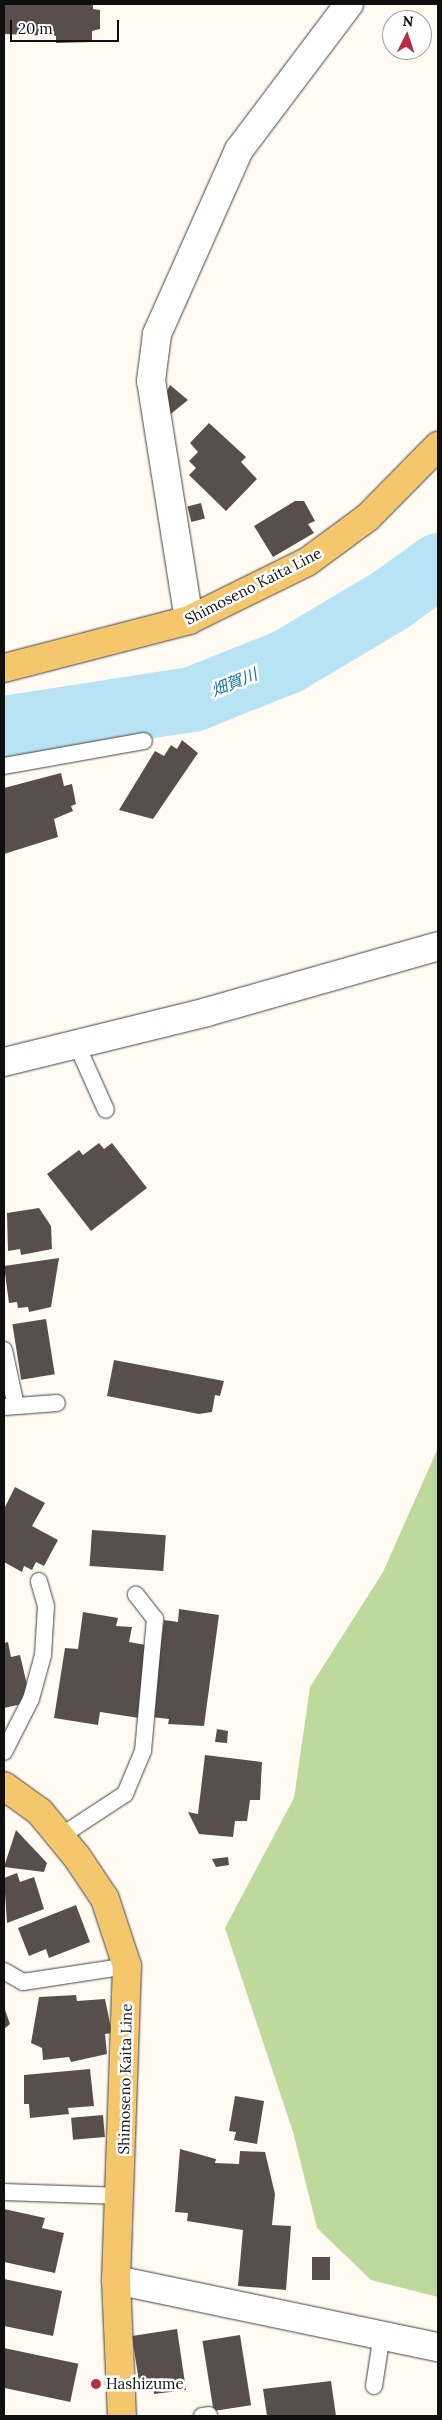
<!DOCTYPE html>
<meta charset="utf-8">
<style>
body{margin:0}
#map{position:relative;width:442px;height:2420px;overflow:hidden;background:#fffbf2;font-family:Lora,"Noto Sans JP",serif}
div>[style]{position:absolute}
.forest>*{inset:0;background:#bdd99b}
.river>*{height:65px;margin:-32.5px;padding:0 32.5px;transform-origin:32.5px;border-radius:32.5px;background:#b8e3f5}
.building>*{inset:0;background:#584f4c;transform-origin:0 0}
.roads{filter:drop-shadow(0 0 1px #424242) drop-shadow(0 0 1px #424242)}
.lane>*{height:16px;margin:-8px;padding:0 8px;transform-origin:8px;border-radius:8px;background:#fff}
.street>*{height:28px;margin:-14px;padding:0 14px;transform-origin:14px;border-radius:14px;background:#fff}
.primary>*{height:28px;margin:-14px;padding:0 14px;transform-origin:14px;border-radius:14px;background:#f4c76c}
.dots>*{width:14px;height:14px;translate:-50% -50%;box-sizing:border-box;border:2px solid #fff;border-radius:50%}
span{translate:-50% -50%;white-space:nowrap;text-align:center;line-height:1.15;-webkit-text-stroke:5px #fff;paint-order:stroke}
.street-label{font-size:15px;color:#0f0f0f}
.poi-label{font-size:15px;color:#0f0f0f}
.left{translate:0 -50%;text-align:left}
.water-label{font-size:16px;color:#1b719e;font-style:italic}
.frame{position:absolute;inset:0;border:5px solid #0f0f0f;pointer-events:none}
.north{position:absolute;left:382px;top:10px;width:50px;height:50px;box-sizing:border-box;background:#fff;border:1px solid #9f9f9f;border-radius:50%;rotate:4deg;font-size:14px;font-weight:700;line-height:20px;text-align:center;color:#0f0f0f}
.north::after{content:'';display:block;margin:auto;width:18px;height:22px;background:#bc2b3e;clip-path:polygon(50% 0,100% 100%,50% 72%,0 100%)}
.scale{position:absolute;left:10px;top:20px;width:109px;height:22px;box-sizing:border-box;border:2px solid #0f0f0f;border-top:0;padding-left:6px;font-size:15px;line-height:18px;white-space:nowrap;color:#0f0f0f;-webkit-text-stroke:4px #fff;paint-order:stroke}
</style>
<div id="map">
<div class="forest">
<div style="clip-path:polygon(438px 1448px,438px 2297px,371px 2280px,317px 2228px,293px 2132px,225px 1928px,294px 1798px,310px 1687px,383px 1572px)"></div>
</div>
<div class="river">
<div style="left:4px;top:728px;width:190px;rotate:-8.8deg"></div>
<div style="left:192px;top:699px;width:102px;rotate:-21.8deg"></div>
<div style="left:287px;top:661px;width:121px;rotate:-30.8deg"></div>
<div style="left:391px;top:599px;width:58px;rotate:-35.9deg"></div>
</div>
<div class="building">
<div style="clip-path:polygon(4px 4px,93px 4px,93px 9px,100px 10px,100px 29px,92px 31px,92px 42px,56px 43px,56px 36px,4px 34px)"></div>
<div style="clip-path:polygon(170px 385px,188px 400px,167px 417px,161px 403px)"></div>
<div style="clip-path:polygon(209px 423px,246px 457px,241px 462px,257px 479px,226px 511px,189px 475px,196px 468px,189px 461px,198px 452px,190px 443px)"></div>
<div style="clip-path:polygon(295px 501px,304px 501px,315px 521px,308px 524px,314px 533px,273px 557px,254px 526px)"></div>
<div style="left:201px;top:503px;width:16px;height:14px;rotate:76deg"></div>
<div style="clip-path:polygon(182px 740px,198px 753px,153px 819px,119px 810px,155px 751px,164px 756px,171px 745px,177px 749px)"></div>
<div style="clip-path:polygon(61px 773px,64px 786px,72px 784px,76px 804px,71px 806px,73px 811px,54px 819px,58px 837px,4px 854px,4px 788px)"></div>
<div style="clip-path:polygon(99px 1143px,104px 1149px,112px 1143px,147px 1188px,91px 1231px,47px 1174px,79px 1150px,83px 1155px)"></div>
<div style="clip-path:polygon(39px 1208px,51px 1226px,52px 1249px,21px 1255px,20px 1249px,8px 1251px,7px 1213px)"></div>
<div style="clip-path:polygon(59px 1258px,51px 1307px,29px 1312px,28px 1307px,18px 1308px,17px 1302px,9px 1303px,4px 1266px)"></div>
<div style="left:46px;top:1319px;width:56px;height:34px;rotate:81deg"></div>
<div style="clip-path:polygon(114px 1360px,224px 1381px,220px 1396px,215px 1395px,212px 1412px,199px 1414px,107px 1396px)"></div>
<div style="clip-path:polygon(15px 1487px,45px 1503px,32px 1526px,58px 1540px,44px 1566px,36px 1562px,32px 1570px,24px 1566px,22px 1572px,4px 1562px,4px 1509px)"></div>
<div style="left:92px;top:1530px;width:74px;height:36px;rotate:4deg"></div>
<div style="clip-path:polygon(179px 1609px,219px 1615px,204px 1726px,168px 1724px,169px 1719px,151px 1717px,164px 1620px,178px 1622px)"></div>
<div style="clip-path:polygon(83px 1612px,118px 1618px,116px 1626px,132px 1627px,129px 1642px,146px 1645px,139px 1718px,100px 1712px,98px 1725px,54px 1718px,65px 1648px,78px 1649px)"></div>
<div style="clip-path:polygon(8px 1642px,11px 1657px,20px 1655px,28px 1689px,22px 1704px,4px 1708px,4px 1643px)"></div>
<div style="clip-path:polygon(217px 1729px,228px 1731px,227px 1743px,215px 1742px)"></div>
<div style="clip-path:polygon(205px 1755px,262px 1762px,260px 1800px,250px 1800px,247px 1821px,235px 1821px,233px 1837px,199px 1834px,188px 1812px,198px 1814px)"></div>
<div style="clip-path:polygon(16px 1830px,47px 1863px,44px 1872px,4px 1867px)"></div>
<div style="clip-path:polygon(228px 1857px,229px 1865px,216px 1867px,212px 1859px)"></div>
<div style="clip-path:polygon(17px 1873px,20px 1882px,34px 1877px,44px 1909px,7px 1923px,4px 1878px)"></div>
<div style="clip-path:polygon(76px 1905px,90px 1942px,49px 1958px,46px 1949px,29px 1956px,18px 1928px)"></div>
<div style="clip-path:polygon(76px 1995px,77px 2001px,105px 1999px,112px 2033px,105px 2034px,107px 2054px,71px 2062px,69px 2057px,43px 2060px,42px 2048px,31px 2043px,39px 1997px)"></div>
<div style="clip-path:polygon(4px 2007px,10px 2024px,4px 2029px)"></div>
<div style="clip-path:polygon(90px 2069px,94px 2106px,68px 2108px,69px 2114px,30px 2118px,29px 2104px,24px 2104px,24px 2075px)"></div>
<div style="clip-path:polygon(235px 2096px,264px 2101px,257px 2144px,234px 2140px,236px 2132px,229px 2131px)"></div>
<div style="left:103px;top:2115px;width:22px;height:32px;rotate:85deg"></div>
<div style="clip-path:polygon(180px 2149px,216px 2159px,215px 2163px,239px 2164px,240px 2151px,265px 2152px,275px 2194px,272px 2225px,291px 2226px,286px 2290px,238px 2286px,243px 2230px,187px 2221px,188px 2213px,175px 2212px)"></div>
<div style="clip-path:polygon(4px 2209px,45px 2218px,42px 2228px,64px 2233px,55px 2273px,4px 2262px)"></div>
<div style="left:330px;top:2257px;width:23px;height:18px;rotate:90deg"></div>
<div style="clip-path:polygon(4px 2279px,62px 2291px,53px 2336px,4px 2326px)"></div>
<div style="clip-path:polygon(177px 2329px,186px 2390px,154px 2394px,152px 2380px,139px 2382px,132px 2336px)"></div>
<div style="left:240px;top:2335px;width:71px;height:38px;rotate:81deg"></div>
<div style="left:4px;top:2348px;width:76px;height:39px;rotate:12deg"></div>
<div style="clip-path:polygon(331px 2381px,336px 2416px,267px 2416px,263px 2389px)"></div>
</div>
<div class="roads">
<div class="lane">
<div style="left:4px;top:766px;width:142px;rotate:-10.1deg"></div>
<div style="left:76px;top:1043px;width:73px;rotate:65.9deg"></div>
<div style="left:4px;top:1350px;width:57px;rotate:77.9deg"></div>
<div style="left:4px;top:1407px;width:53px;rotate:-4.3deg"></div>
<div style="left:4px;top:1752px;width:59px;rotate:-63deg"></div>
<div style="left:31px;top:1699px;width:46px;rotate:-74.7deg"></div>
<div style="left:43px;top:1655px;width:49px;rotate:-86.5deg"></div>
<div style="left:46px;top:1606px;width:26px;rotate:-106deg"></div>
<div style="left:61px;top:1836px;width:77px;rotate:-33.3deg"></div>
<div style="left:125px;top:1794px;width:47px;rotate:-67.3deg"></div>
<div style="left:143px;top:1751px;width:133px;rotate:-84.8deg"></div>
<div style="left:155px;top:1619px;width:31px;rotate:-128deg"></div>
<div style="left:4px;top:1971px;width:22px;rotate:30deg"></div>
<div style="left:23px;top:1982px;width:105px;rotate:-8.7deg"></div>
<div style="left:4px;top:2192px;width:117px;rotate:2deg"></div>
<div style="left:374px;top:2386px;width:53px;rotate:-81.3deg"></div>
<div style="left:202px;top:2416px;width:7px;rotate:-8deg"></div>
</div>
<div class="street">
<div style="left:189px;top:620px;width:242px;rotate:-99deg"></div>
<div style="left:151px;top:381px;width:47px;rotate:-82.7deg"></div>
<div style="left:157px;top:334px;width:201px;rotate:-66deg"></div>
<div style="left:239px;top:150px;width:183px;rotate:-53deg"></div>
<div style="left:4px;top:1062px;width:209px;rotate:-13.8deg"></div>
<div style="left:207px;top:1012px;width:240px;rotate:-15.9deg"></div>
<div style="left:116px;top:2280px;width:329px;rotate:11.8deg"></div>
</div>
<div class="primary">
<div style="left:4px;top:668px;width:191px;rotate:-14.5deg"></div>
<div style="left:189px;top:620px;width:131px;rotate:-26.2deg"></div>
<div style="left:307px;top:562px;width:76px;rotate:-36.4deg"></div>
<div style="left:368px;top:517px;width:100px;rotate:-45.4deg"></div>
<div style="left:4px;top:1786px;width:44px;rotate:35.8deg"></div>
<div style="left:40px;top:1812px;width:58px;rotate:50.6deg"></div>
<div style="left:77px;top:1857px;width:50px;rotate:56.3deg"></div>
<div style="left:105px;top:1899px;width:71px;rotate:71.8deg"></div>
<div style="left:127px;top:1966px;width:314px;rotate:92deg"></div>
<div style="left:116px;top:2280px;width:136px;rotate:87.5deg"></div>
</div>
</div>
<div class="dots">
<div style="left:96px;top:2384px;background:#bc2b3e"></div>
</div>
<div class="street-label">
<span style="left:253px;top:586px;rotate:-27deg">Shimoseno Kaita Line</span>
<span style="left:125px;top:2079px;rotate:-89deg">Shimoseno Kaita Line</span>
</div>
<div class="poi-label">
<span class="left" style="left:106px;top:2384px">Hashizume</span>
</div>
<div class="water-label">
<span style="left:234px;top:682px;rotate:-22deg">畑賀川</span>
</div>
<div class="frame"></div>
<div class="north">N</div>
<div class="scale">20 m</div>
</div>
